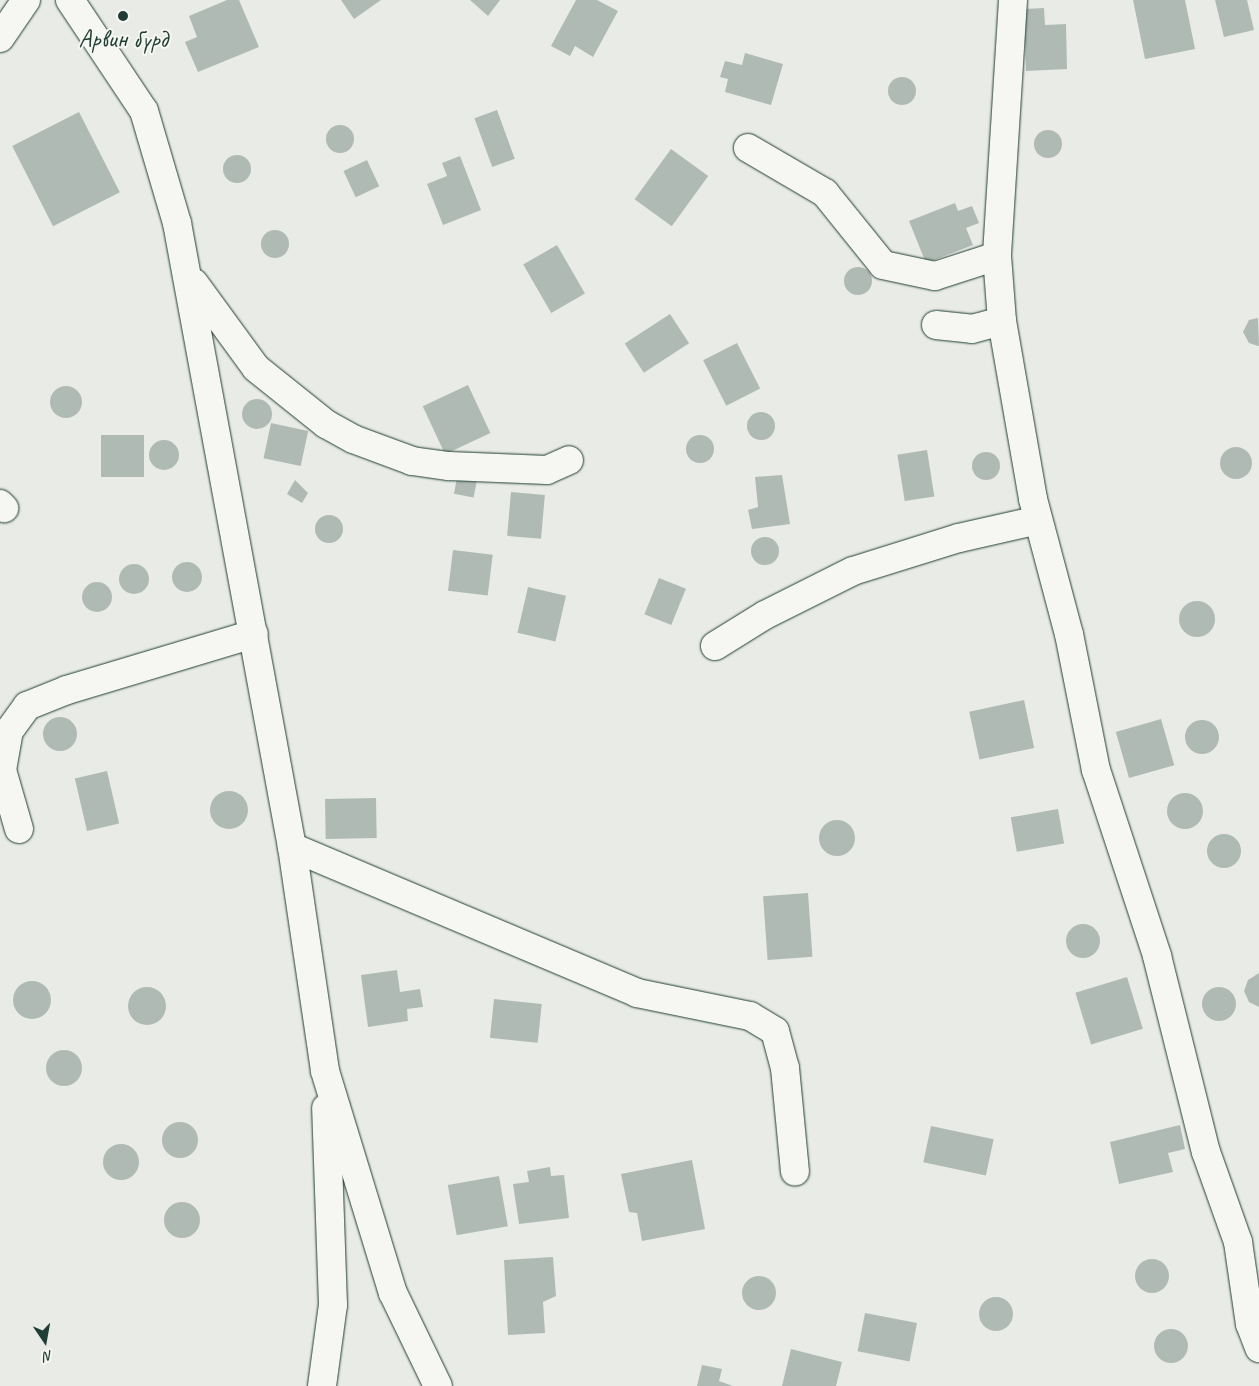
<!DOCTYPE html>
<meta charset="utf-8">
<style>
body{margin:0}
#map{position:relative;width:1259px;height:1386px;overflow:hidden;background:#e9ebe7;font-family:Caveat,sans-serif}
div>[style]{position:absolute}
.building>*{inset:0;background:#b0bab5;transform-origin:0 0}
.round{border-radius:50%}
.roads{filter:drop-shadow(0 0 1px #1f3d34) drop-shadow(0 0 1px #1f3d34)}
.minor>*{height:28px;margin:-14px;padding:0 14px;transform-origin:14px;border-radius:14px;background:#f6f6f2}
.dots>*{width:14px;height:14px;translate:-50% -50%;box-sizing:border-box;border:2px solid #f6f6f2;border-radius:50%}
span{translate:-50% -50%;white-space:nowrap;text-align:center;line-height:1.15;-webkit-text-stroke:4px #f6f6f2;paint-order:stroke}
.poi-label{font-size:25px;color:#1f3d34}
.north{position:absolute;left:20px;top:1316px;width:50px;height:50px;-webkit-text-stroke:4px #f6f6f2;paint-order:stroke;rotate:168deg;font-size:14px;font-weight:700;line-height:20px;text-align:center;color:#1f3d34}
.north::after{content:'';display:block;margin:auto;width:18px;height:22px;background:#1f3d34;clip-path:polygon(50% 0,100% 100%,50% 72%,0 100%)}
</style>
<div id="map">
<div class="building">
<div style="clip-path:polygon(227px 0,239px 0,259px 47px,198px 72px,185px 42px,197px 37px,189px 16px)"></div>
<div style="clip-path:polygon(341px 0,381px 0,354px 19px)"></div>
<div style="clip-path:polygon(470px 0,500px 0,488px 16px)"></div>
<div style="clip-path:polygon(576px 0,597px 0,618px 11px,593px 57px,575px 46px,570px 56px,551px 46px)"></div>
<div style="clip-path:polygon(1133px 0,1185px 0,1195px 49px,1145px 59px)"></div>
<div style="clip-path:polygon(1215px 0,1247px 0,1254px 30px,1224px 37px)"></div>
<div style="clip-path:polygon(1044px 8px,1045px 25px,1066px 24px,1067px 69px,1026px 71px,1024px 9px)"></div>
<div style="clip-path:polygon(745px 53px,783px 64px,771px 105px,725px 92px,728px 79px,720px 77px,725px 61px,742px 65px)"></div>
<div class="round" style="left:888px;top:77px;width:28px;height:28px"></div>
<div style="left:497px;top:110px;width:52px;height:24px;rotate:70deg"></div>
<div style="left:79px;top:112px;width:90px;height:75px;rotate:63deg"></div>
<div class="round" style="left:326px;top:125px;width:28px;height:28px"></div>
<div class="round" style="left:1034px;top:130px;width:28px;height:28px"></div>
<div style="left:671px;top:149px;width:46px;height:62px;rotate:36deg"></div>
<div class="round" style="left:223px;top:155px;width:28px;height:28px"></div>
<div style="clip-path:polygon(460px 156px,481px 210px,443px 225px,427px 184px,447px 176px,442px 163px)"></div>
<div style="left:367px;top:160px;width:29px;height:26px;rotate:65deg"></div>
<div style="clip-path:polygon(955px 203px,958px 211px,972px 206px,979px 223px,966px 228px,973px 245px,926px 263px,909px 221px)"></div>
<div class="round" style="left:261px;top:230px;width:28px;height:28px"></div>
<div style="left:557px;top:245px;width:56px;height:39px;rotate:60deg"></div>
<div class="round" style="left:844px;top:267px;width:28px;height:28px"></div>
<div style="left:670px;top:314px;width:35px;height:54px;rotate:57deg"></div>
<div style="clip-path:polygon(1258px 318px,1259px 346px,1258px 346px,1249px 343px,1243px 332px,1249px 320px)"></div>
<div style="left:737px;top:343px;width:51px;height:38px;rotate:63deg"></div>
<div style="left:468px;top:385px;width:53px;height:50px;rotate:65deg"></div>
<div class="round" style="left:50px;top:386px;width:32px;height:32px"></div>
<div class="round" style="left:242px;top:399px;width:30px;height:30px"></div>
<div class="round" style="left:747px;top:412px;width:28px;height:28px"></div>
<div style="left:271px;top:423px;width:38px;height:36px;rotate:12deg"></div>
<div style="left:101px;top:435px;width:43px;height:42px"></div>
<div class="round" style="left:686px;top:435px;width:28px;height:28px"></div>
<div class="round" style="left:149px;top:440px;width:30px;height:30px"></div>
<div class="round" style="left:1220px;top:447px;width:32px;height:32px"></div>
<div style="left:927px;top:450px;width:47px;height:30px;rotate:81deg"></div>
<div class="round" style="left:972px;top:452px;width:28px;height:28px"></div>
<div style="clip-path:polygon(782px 475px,790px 524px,752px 529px,748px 510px,758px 507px,755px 477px)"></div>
<div style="left:457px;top:478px;width:20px;height:16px;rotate:11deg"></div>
<div style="clip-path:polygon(295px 480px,308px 493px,302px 503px,287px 494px)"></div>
<div style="left:511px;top:492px;width:34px;height:44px;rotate:5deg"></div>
<div class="round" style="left:315px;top:515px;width:28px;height:28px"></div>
<div class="round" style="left:751px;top:537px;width:28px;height:28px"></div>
<div style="left:453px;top:550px;width:40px;height:41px;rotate:7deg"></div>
<div class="round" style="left:172px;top:562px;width:30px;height:30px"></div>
<div class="round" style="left:119px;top:564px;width:30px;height:30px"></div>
<div style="left:659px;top:578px;width:29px;height:39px;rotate:22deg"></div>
<div class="round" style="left:82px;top:582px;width:30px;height:30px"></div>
<div style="left:528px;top:587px;width:39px;height:47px;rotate:13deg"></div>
<div class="round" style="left:1179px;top:601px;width:36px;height:36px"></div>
<div style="left:1024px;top:700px;width:49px;height:56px;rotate:78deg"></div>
<div class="round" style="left:43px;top:717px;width:34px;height:34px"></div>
<div style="left:1161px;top:719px;width:48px;height:47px;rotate:74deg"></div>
<div class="round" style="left:1185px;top:720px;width:34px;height:34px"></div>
<div style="left:107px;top:771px;width:54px;height:33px;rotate:77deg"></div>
<div class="round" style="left:210px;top:791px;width:38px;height:38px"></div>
<div class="round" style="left:1167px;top:793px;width:36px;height:36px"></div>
<div style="left:376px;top:798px;width:40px;height:51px;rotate:89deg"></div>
<div style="left:1058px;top:809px;width:35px;height:48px;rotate:80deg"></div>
<div class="round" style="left:819px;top:820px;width:36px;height:36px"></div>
<div class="round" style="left:1207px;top:834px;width:34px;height:34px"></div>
<div style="left:808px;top:893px;width:64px;height:45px;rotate:86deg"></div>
<div class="round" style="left:1066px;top:924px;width:34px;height:34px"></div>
<div style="clip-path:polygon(397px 970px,400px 992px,420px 989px,423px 1007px,407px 1009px,408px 1021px,368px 1027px,361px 975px)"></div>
<div style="clip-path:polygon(1259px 973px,1259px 1007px,1249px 1002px,1244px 991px,1248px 980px)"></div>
<div style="left:1127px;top:977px;width:54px;height:54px;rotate:73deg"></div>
<div class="round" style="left:13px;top:981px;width:38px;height:38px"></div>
<div class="round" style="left:1202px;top:987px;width:34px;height:34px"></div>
<div class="round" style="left:128px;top:987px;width:38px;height:38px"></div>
<div style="left:494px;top:999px;width:48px;height:39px;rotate:6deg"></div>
<div class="round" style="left:46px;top:1050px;width:36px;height:36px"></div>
<div class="round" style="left:162px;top:1122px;width:36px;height:36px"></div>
<div style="clip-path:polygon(1180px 1125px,1185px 1149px,1168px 1153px,1173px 1172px,1119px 1184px,1110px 1142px)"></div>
<div style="left:931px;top:1126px;width:64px;height:37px;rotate:12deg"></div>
<div class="round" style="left:103px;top:1144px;width:36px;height:36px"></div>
<div style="clip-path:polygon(692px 1160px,705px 1229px,642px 1241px,637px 1213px,629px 1212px,621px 1174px)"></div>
<div style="clip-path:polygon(550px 1167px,551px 1176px,564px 1175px,569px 1218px,519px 1224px,513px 1184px,529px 1182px,527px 1171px)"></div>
<div style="left:499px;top:1176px;width:51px;height:52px;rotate:80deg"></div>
<div class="round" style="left:164px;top:1202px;width:36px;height:36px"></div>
<div style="clip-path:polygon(553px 1257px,556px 1296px,543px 1302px,545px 1333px,508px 1335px,504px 1260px)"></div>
<div class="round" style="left:1135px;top:1259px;width:34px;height:34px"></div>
<div class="round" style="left:742px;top:1276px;width:34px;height:34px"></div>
<div class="round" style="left:979px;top:1297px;width:34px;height:34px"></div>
<div style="left:865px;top:1313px;width:53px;height:39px;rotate:11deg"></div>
<div class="round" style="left:1154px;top:1329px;width:34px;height:34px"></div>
<div style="clip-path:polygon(791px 1349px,842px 1362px,836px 1386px,782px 1386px)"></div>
<div style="clip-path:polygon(702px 1365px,722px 1369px,719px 1381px,733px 1386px,697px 1386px)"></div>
</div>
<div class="roads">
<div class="minor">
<div style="left:70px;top:0;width:133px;rotate:56.3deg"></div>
<div style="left:144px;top:111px;width:117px;rotate:73.6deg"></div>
<div style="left:177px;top:223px;width:635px;rotate:79.56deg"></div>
<div style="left:292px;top:847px;width:226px;rotate:81.6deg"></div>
<div style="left:325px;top:1071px;width:232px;rotate:73deg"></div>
<div style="left:393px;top:1293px;width:103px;rotate:64.2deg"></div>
<div style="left:1013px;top:0;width:256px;rotate:93.6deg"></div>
<div style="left:997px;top:256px;width:65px;rotate:85.6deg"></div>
<div style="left:1002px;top:321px;width:181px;rotate:80.1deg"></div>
<div style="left:1033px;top:499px;width:140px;rotate:75.1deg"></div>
<div style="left:1069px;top:634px;width:139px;rotate:78.8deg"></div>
<div style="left:1096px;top:770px;width:196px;rotate:71.8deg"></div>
<div style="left:1157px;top:956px;width:202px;rotate:76deg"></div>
<div style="left:1206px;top:1152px;width:96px;rotate:70.4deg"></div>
<div style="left:1238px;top:1242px;width:83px;rotate:81.7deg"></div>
<div style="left:1250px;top:1324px;width:26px;rotate:69deg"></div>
<div style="left:0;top:38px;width:46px;rotate:-55.6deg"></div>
<div style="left:748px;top:148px;width:89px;rotate:30.3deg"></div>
<div style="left:825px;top:193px;width:92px;rotate:51.1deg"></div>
<div style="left:883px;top:265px;width:53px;rotate:11.9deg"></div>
<div style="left:935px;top:276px;width:65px;rotate:-17.9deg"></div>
<div style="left:194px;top:283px;width:105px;rotate:53.9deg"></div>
<div style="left:256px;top:368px;width:90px;rotate:38.7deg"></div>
<div style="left:326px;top:424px;width:31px;rotate:29deg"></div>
<div style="left:353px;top:439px;width:63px;rotate:20.4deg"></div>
<div style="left:412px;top:461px;width:37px;rotate:8deg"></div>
<div style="left:449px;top:466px;width:98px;rotate:2.3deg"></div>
<div style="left:547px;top:470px;width:24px;rotate:-24deg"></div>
<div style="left:936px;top:325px;width:36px;rotate:6deg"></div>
<div style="left:972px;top:329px;width:31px;rotate:-15deg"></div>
<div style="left:0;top:504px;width:6px;rotate:45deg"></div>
<div style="left:715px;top:646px;width:59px;rotate:-31.8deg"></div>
<div style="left:765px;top:615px;width:98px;rotate:-26.6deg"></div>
<div style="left:853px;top:571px;width:111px;rotate:-17.3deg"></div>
<div style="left:959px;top:538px;width:81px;rotate:-12.8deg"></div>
<div style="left:19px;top:829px;width:61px;rotate:-106.1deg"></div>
<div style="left:2px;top:770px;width:40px;rotate:-80deg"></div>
<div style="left:9px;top:731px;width:31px;rotate:-54deg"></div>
<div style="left:27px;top:706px;width:43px;rotate:-21.8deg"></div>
<div style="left:67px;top:690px;width:195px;rotate:-16.7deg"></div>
<div style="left:292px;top:847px;width:375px;rotate:22.9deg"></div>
<div style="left:637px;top:993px;width:115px;rotate:11.5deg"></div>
<div style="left:750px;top:1016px;width:29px;rotate:31deg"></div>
<div style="left:775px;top:1031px;width:38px;rotate:75deg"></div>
<div style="left:785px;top:1068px;width:104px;rotate:84.5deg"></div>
<div style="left:322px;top:1386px;width:82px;rotate:-82.3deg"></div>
<div style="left:333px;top:1305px;width:197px;rotate:-92deg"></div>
</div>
</div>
<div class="dots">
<div style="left:123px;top:16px;background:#1f3d34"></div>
</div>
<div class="poi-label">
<span style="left:123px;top:39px">Арвин бүрд</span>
</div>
<div class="north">N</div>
</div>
